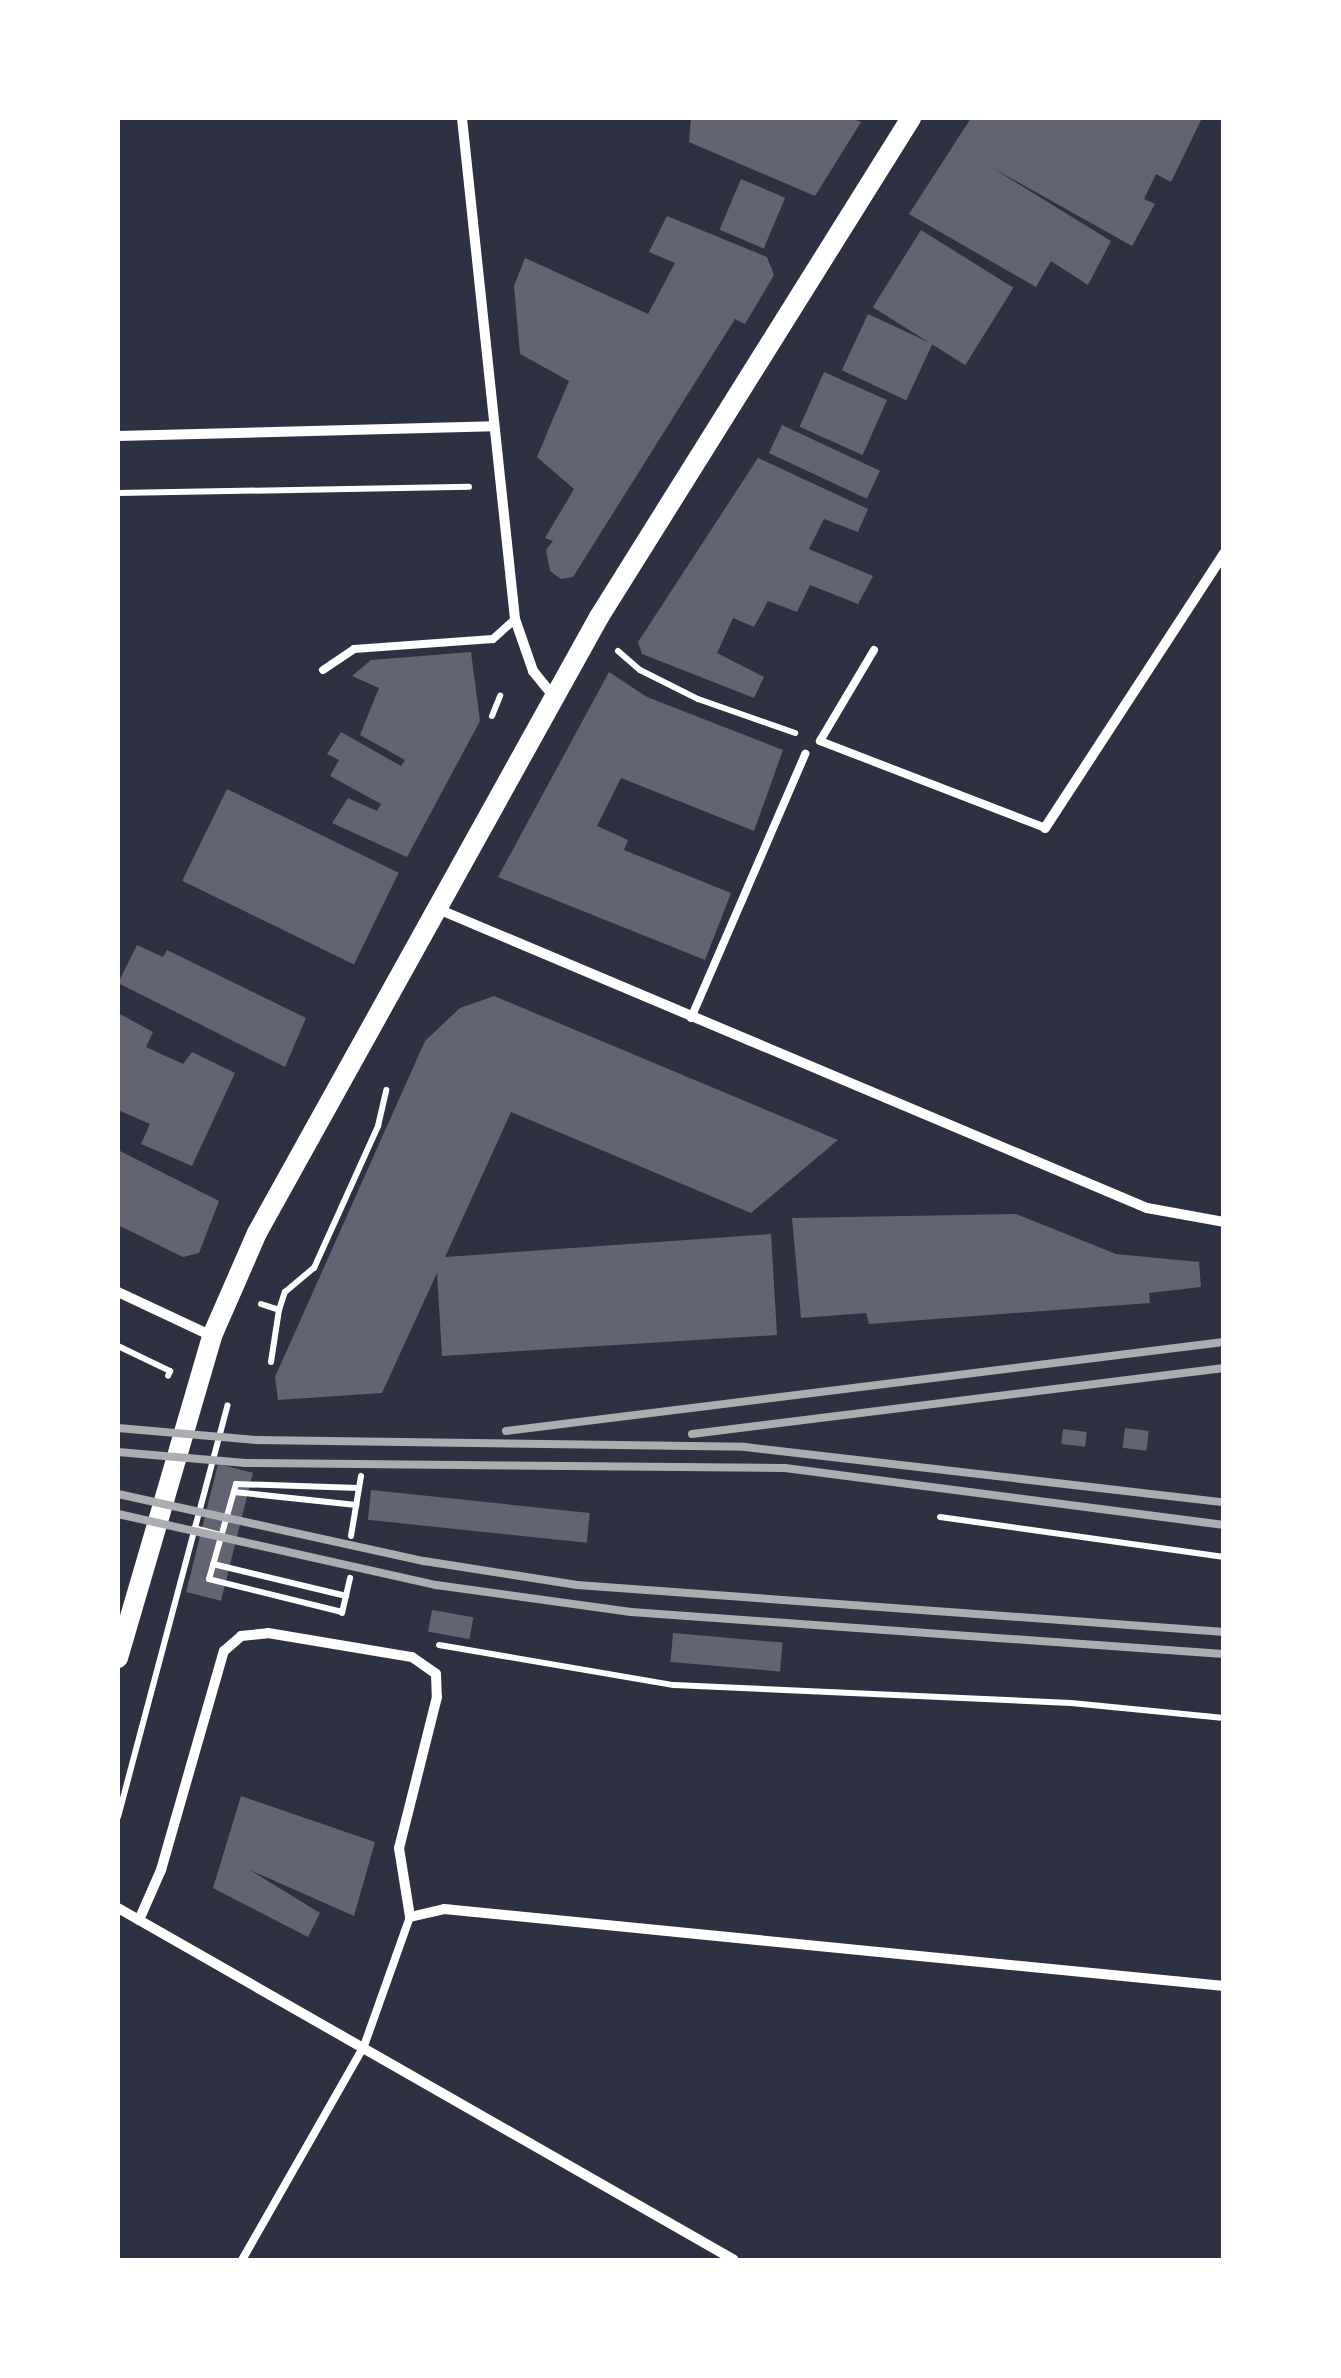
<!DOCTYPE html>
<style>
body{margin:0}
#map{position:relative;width:1341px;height:2378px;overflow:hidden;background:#2d3142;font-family:"Source Sans 3",sans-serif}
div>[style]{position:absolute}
.building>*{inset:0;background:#626471;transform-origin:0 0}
.path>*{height:6px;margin:-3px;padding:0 3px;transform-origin:3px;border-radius:3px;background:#fff}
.service>*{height:8px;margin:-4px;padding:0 4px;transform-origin:4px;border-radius:4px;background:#fff}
.minor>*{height:10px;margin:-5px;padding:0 5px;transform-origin:5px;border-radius:5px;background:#fff}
.secondary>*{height:20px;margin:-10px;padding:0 10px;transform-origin:10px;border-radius:10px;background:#fff}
.rail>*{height:8px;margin:-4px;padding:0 4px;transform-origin:4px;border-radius:4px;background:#abadb3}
span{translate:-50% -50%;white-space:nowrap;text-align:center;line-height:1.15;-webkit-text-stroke:10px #fff;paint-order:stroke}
.frame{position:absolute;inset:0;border:120px solid #fff;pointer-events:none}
</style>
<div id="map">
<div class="building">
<div style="clip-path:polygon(691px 118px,851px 118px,861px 122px,815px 196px,689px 142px)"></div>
<div style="clip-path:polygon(971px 118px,1202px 118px,1171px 182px,1156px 174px,1144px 199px,1155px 204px,1132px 246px,991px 167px,1111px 241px,1088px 285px,1051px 261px,1036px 287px,909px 214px)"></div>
<div style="left:741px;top:179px;width:48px;height:55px;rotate:23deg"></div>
<div style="clip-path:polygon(667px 216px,767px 257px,774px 275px,745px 324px,735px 319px,718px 346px,573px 577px,561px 579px,550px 571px,546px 550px,553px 541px,545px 538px,574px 489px,537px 457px,569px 381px,520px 354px,514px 286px,525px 258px,648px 314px,675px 263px,649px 252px)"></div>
<div style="left:921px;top:230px;width:109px;height:91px;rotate:32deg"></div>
<div style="left:868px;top:314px;width:71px;height:62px;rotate:25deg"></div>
<div style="left:824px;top:372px;width:69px;height:60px;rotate:24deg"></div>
<div style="left:782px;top:425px;width:108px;height:31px;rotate:25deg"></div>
<div style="clip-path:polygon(758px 458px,868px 509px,858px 532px,824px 519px,809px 549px,873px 576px,858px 604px,810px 585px,797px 612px,768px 601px,754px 627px,733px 618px,717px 653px,764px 677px,754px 698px,642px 654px,638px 642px)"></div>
<div style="clip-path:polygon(471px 652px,480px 721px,407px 857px,332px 823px,348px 798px,377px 811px,381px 804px,330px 776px,339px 760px,327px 754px,341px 732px,401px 766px,405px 760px,360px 735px,379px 688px,352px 676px,371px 660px)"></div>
<div style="clip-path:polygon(609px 672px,647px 697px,783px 750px,754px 831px,621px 778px,597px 826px,628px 840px,624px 850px,731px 893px,705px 960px,498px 877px)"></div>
<div style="left:227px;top:789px;width:191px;height:102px;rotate:26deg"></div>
<div style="clip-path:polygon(137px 945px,163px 957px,167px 950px,306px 1018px,285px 1067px,118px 983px)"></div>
<div style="clip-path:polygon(494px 996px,838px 1140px,751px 1213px,511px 1112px,445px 1257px,771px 1234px,777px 1335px,442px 1356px,437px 1273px,382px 1393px,278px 1400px,275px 1377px,425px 1041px,460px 1008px)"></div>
<div style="clip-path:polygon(118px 1013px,153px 1032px,146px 1047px,183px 1064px,192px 1052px,235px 1073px,192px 1166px,141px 1144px,150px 1124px,118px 1110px)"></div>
<div style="clip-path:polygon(118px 1150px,219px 1201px,199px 1253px,183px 1257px,118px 1225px)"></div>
<div style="clip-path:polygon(1016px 1214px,1116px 1254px,1199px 1262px,1201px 1287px,1149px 1293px,1150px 1303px,869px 1324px,866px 1313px,801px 1318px,792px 1218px)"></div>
<div style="left:1125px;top:1428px;width:24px;height:20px;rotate:7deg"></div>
<div style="left:1063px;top:1429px;width:24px;height:15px;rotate:7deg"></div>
<div style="left:218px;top:1464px;width:36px;height:132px;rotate:14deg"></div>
<div style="left:371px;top:1490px;width:220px;height:30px;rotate:6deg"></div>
<div style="left:432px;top:1610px;width:42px;height:22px;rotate:10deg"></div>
<div style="left:673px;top:1633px;width:110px;height:29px;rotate:5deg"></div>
<div style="clip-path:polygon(241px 1796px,375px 1842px,354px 1916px,250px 1870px,320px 1913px,308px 1937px,213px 1888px)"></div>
</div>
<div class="path">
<div style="left:118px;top:493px;width:351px;rotate:-1deg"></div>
<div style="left:618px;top:651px;width:29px;rotate:41deg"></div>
<div style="left:640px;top:670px;width:65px;rotate:26.6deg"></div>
<div style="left:698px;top:699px;width:103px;rotate:19.3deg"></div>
<div style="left:492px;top:716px;width:22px;rotate:-68deg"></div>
<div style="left:261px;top:1304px;width:19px;rotate:18deg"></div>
<div style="left:279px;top:1310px;width:19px;rotate:-72deg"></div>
<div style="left:285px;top:1292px;width:38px;rotate:-40deg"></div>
<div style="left:314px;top:1268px;width:156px;rotate:-65.7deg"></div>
<div style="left:378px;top:1126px;width:37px;rotate:-77deg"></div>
<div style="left:118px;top:1346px;width:58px;rotate:25.7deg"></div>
<div style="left:170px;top:1371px;width:5px;rotate:112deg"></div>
<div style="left:271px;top:1362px;width:53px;rotate:-81.3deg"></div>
<div style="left:234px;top:1492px;width:123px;rotate:6.1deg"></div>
<div style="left:940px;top:1517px;width:287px;rotate:8deg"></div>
<div style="left:194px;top:1528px;width:28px;rotate:15deg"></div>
<div style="left:351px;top:1536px;width:61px;rotate:-80.5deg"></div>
<div style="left:213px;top:1564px;width:137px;rotate:13.5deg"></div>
<div style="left:342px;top:1612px;width:137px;rotate:-166.1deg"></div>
<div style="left:209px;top:1579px;width:99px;rotate:-74.1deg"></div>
<div style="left:236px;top:1484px;width:123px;rotate:1.9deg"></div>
<div style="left:342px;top:1613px;width:36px;rotate:-77deg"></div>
<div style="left:439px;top:1645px;width:238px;rotate:9.7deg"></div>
<div style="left:674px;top:1685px;width:397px;rotate:2.6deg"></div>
<div style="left:1071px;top:1703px;width:154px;rotate:5.6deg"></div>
<div style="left:118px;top:1817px;width:426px;rotate:-75.1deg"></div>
</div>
<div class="service">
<div style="left:874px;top:650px;width:106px;rotate:120.7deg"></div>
<div style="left:820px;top:741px;width:241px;rotate:21.1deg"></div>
<div style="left:323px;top:670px;width:37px;rotate:-34deg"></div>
<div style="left:354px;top:649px;width:139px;rotate:-4.1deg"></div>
<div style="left:493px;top:639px;width:30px;rotate:-42deg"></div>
<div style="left:691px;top:1018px;width:288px;rotate:-66.6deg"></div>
<div style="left:242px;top:2260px;width:246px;rotate:-60.3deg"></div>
<div style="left:364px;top:2046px;width:137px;rotate:-70.4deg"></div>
</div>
<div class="minor">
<div style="left:462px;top:118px;width:504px;rotate:83.96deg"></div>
<div style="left:515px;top:619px;width:55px;rotate:70.9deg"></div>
<div style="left:533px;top:671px;width:33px;rotate:51deg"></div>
<div style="left:118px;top:436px;width:376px;rotate:-1.5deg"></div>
<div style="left:1045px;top:828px;width:328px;rotate:-56.9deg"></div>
<div style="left:438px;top:909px;width:769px;rotate:22.87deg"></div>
<div style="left:1147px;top:1208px;width:78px;rotate:10.3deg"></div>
<div style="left:118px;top:1292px;width:104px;rotate:25.1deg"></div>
<div style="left:118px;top:1908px;width:709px;rotate:29.74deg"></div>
<div style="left:139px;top:1920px;width:55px;rotate:-66.3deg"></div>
<div style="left:161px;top:1870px;width:228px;rotate:-74deg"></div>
<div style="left:224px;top:1651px;width:23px;rotate:-41deg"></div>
<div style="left:241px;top:1636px;width:27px;rotate:-6deg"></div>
<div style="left:268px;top:1633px;width:146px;rotate:9.5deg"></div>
<div style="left:412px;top:1657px;width:29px;rotate:35deg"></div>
<div style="left:436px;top:1674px;width:23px;rotate:88deg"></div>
<div style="left:437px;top:1697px;width:156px;rotate:104.1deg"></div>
<div style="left:399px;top:1848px;width:70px;rotate:80.9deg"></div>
<div style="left:410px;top:1917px;width:35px;rotate:-13deg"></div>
<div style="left:444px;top:1909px;width:784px;rotate:5.64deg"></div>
</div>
<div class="secondary">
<div style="left:118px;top:1658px;width:335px;rotate:-73.7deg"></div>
<div style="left:212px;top:1336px;width:112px;rotate:-66.4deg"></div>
<div style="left:257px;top:1233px;width:705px;rotate:-60.96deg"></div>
<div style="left:599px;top:617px;width:589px;rotate:-57.98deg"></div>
</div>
<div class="rail">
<div style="left:118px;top:1428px;width:139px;rotate:5deg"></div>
<div style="left:256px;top:1440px;width:489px;rotate:0.8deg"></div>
<div style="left:745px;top:1447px;width:482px;rotate:6.6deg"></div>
<div style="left:506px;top:1431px;width:723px;rotate:-7.07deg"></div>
<div style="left:692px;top:1434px;width:536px;rotate:-7.07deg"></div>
<div style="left:118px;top:1452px;width:128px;rotate:4.9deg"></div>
<div style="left:246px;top:1463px;width:539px;rotate:0.53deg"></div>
<div style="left:785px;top:1468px;width:443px;rotate:7.4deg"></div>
<div style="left:118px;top:1494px;width:313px;rotate:12.4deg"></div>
<div style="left:424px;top:1561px;width:155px;rotate:8.9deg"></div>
<div style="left:577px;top:1585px;width:649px;rotate:4.15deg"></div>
<div style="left:118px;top:1514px;width:326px;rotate:12.6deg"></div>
<div style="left:436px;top:1585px;width:197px;rotate:7.9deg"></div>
<div style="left:631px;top:1612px;width:594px;rotate:4.05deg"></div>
</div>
<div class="frame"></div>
</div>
